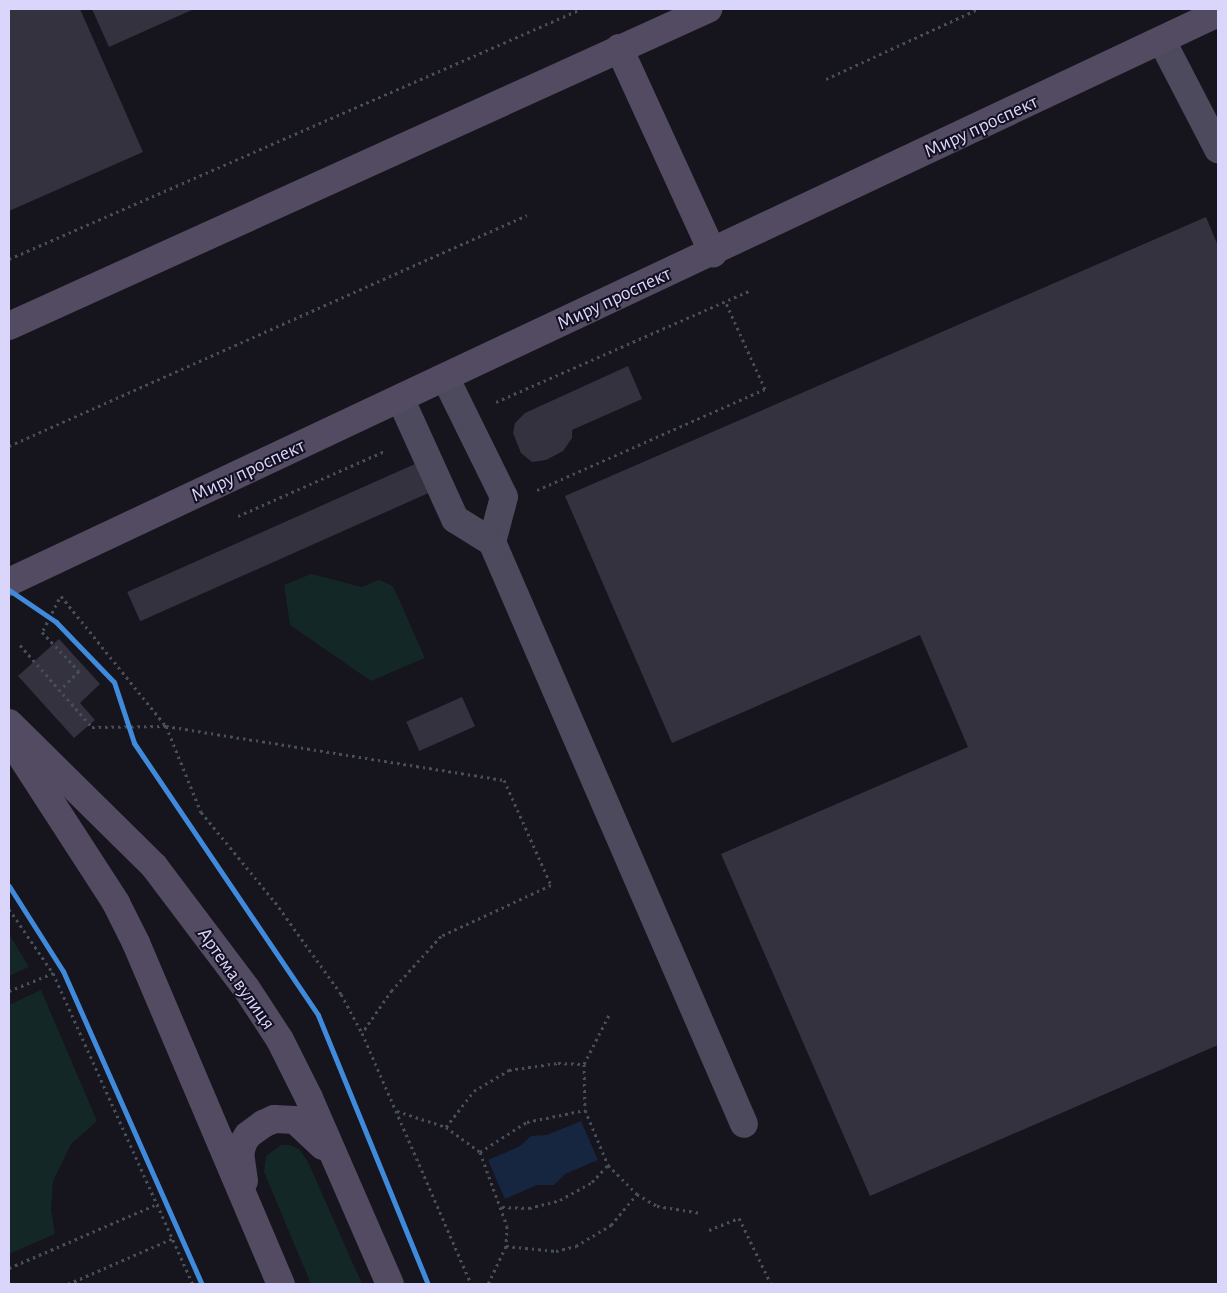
<!DOCTYPE html>
<meta charset="utf-8">
<style>
body{margin:0}
#map{position:relative;width:1227px;height:1293px;overflow:hidden;background:#16141d;font-family:"Alegreya Sans",sans-serif}
div>[style]{position:absolute}
.green>*{inset:0;background:#142727}
.water>*{inset:0;background:#162641}
.building>*{inset:0;background:#34323f;transform-origin:0 0}
.path>*{height:3px;margin-top:-1.5px;transform-origin:0;background:repeating-linear-gradient(90deg,#46505a 0 2.5px,transparent 0 6.5px)}
.minor>*{height:28px;margin:-14px;padding:0 14px;transform-origin:14px;border-radius:14px;background:#4c4a5c}
.major>*{height:28px;margin:-14px;padding:0 14px;transform-origin:14px;border-radius:14px;background:#534b61}
.cycleway>*{height:5px;margin:-2.5px;padding:0 2.5px;transform-origin:2.5px;border-radius:2.5px;background:#408adc}
span{translate:-50% -50%;white-space:nowrap;text-align:center;line-height:1.15;-webkit-text-stroke:4px #131021;paint-order:stroke}
.street-label{font-size:20px;color:#dad5fa}
.frame{position:absolute;inset:0;border:10px solid #dad5fa;pointer-events:none}
</style>
<div id="map">
<div class="green">
<div style="clip-path:polygon(311px 574px,362px 587px,379px 580px,393px 586px,425px 658px,371px 681px,290px 625px,284px 585px)"></div>
<div style="clip-path:polygon(9px 934px,29px 967px,9px 976px)"></div>
<div style="clip-path:polygon(41px 990px,97px 1121px,71px 1144px,53px 1181px,51px 1209px,55px 1234px,9px 1254px,9px 1005px)"></div>
<div style="clip-path:polygon(281px 1145px,289px 1145px,299px 1149px,308px 1162px,362px 1284px,311px 1284px,264px 1172px,266px 1156px)"></div>
</div>
<div class="water">
<div style="clip-path:polygon(581px 1121px,598px 1160px,565px 1174px,554px 1185px,537px 1185px,505px 1199px,488px 1160px,520px 1146px,531px 1136px,547px 1135px)"></div>
</div>
<div class="building">
<div style="clip-path:polygon(9px 9px,80px 9px,143px 152px,9px 211px)"></div>
<div style="clip-path:polygon(92px 9px,194px 9px,109px 47px)"></div>
<div style="clip-path:polygon(1206px 217px,1218px 246px,1218px 1045px,870px 1196px,721px 854px,968px 747px,920px 635px,672px 743px,565px 496px)"></div>
<div style="clip-path:polygon(628px 366px,642px 399px,572px 430px,572px 438px,563px 451px,546px 460px,532px 462px,521px 453px,513px 433px,515px 423px,525px 413px)"></div>
<div style="left:415px;top:464px;width:32px;height:315px;rotate:66deg"></div>
<div style="clip-path:polygon(59px 639px,100px 684px,80px 703px,95px 720px,74px 738px,18px 676px)"></div>
<div style="left:462px;top:697px;width:32px;height:61px;rotate:66deg"></div>
</div>
<div class="path">
<div style="left:826px;top:79px;width:167px;rotate:-24.7deg"></div>
<div style="left:9px;top:259px;width:624px;rotate:-23.61deg"></div>
<div style="left:496px;top:402px;width:279px;rotate:-23.7deg"></div>
<div style="left:9px;top:446px;width:567px;rotate:-24.03deg"></div>
<div style="left:537px;top:490px;width:249px;rotate:-23.9deg"></div>
<div style="left:765px;top:389px;width:97px;rotate:-114.4deg"></div>
<div style="left:238px;top:516px;width:161px;rotate:-23.9deg"></div>
<div style="left:61px;top:596px;width:167px;rotate:51.1deg"></div>
<div style="left:166px;top:726px;width:342px;rotate:9.1deg"></div>
<div style="left:504px;top:780px;width:115px;rotate:65.9deg"></div>
<div style="left:551px;top:885px;width:121px;rotate:155.1deg"></div>
<div style="left:441px;top:936px;width:73px;rotate:132.2deg"></div>
<div style="left:392px;top:990px;width:52px;rotate:124.9deg"></div>
<div style="left:59px;top:599px;width:37px;rotate:117deg"></div>
<div style="left:42px;top:632px;width:54px;rotate:46.5deg"></div>
<div style="left:79px;top:671px;width:28px;rotate:135deg"></div>
<div style="left:20px;top:645px;width:109px;rotate:48.7deg"></div>
<div style="left:92px;top:727px;width:74px;rotate:-0.8deg"></div>
<div style="left:166px;top:726px;width:93px;rotate:67.9deg"></div>
<div style="left:201px;top:812px;width:117px;rotate:50.6deg"></div>
<div style="left:275px;top:902px;width:113px;rotate:54.3deg"></div>
<div style="left:341px;top:994px;width:44px;rotate:61.7deg"></div>
<div style="left:362px;top:1033px;width:274px;rotate:66.5deg"></div>
<div style="left:9px;top:909px;width:78px;rotate:55.5deg"></div>
<div style="left:53px;top:973px;width:341px;rotate:65.8deg"></div>
<div style="left:9px;top:991px;width:48px;rotate:-22.2deg"></div>
<div style="left:584px;top:1064px;width:46px;rotate:88.8deg"></div>
<div style="left:585px;top:1110px;width:60px;rotate:67.3deg"></div>
<div style="left:608px;top:1165px;width:41px;rotate:45deg"></div>
<div style="left:637px;top:1194px;width:23px;rotate:31deg"></div>
<div style="left:657px;top:1206px;width:45px;rotate:9deg"></div>
<div style="left:397px;top:1111px;width:52px;rotate:18.1deg"></div>
<div style="left:446px;top:1127px;width:42px;rotate:36.3deg"></div>
<div style="left:480px;top:1152px;width:79px;rotate:70deg"></div>
<div style="left:507px;top:1226px;width:20px;rotate:93deg"></div>
<div style="left:506px;top:1246px;width:42px;rotate:115.3deg"></div>
<div style="left:446px;top:1127px;width:46px;rotate:-52.1deg"></div>
<div style="left:474px;top:1091px;width:41px;rotate:-31deg"></div>
<div style="left:509px;top:1070px;width:49px;rotate:-8.1deg"></div>
<div style="left:558px;top:1063px;width:26px;rotate:2deg"></div>
<div style="left:584px;top:1064px;width:57px;rotate:-63deg"></div>
<div style="left:480px;top:1152px;width:56px;rotate:-32.6deg"></div>
<div style="left:527px;top:1122px;width:59px;rotate:-11.7deg"></div>
<div style="left:502px;top:1207px;width:27px;rotate:2deg"></div>
<div style="left:529px;top:1208px;width:32px;rotate:-14deg"></div>
<div style="left:560px;top:1200px;width:37px;rotate:-29deg"></div>
<div style="left:592px;top:1182px;width:23px;rotate:-47deg"></div>
<div style="left:709px;top:1230px;width:32px;rotate:-22deg"></div>
<div style="left:739px;top:1218px;width:73px;rotate:64.1deg"></div>
<div style="left:506px;top:1246px;width:50px;rotate:5.7deg"></div>
<div style="left:556px;top:1251px;width:21px;rotate:-14deg"></div>
<div style="left:576px;top:1246px;width:41px;rotate:-31deg"></div>
<div style="left:611px;top:1225px;width:40px;rotate:-50deg"></div>
<div style="left:9px;top:1268px;width:163px;rotate:-23.4deg"></div>
<div style="left:68px;top:1284px;width:116px;rotate:-23.5deg"></div>
</div>
<div class="minor">
<div style="left:1162px;top:41px;width:122px;rotate:62.6deg"></div>
<div style="left:446px;top:379px;width:131px;rotate:63.8deg"></div>
<div style="left:504px;top:497px;width:47px;rotate:104.9deg"></div>
<div style="left:401px;top:400px;width:131px;rotate:65.6deg"></div>
<div style="left:455px;top:519px;width:44px;rotate:31.9deg"></div>
<div style="left:492px;top:542px;width:634px;rotate:66.59deg"></div>
</div>
<div class="major">
<div style="left:619px;top:48px;width:226px;rotate:65.4deg"></div>
<div style="left:9px;top:326px;width:768px;rotate:-24.39deg"></div>
<div style="left:9px;top:582px;width:1336px;rotate:-25.2deg"></div>
<div style="left:9px;top:723px;width:204px;rotate:44.6deg"></div>
<div style="left:154px;top:866px;width:153px;rotate:53deg"></div>
<div style="left:246px;top:988px;width:62px;rotate:56.8deg"></div>
<div style="left:280px;top:1040px;width:65px;rotate:63.4deg"></div>
<div style="left:309px;top:1098px;width:203px;rotate:66.5deg"></div>
<div style="left:12px;top:742px;width:192px;rotate:57.1deg"></div>
<div style="left:116px;top:903px;width:45px;rotate:63.4deg"></div>
<div style="left:136px;top:943px;width:371px;rotate:67deg"></div>
<div style="left:244px;top:1181px;width:27px;rotate:-98deg"></div>
<div style="left:240px;top:1154px;width:11px;rotate:-75deg"></div>
<div style="left:243px;top:1143px;width:9px;rotate:-58deg"></div>
<div style="left:248px;top:1135px;width:19px;rotate:-36deg"></div>
<div style="left:263px;top:1124px;width:12px;rotate:-24deg"></div>
<div style="left:274px;top:1119px;width:21px;rotate:3deg"></div>
<div style="left:295px;top:1120px;width:38px;rotate:43deg"></div>
</div>
<div class="cycleway">
<div style="left:9px;top:590px;width:57px;rotate:34.2deg"></div>
<div style="left:56px;top:622px;width:83px;rotate:46deg"></div>
<div style="left:114px;top:682px;width:64px;rotate:71.8deg"></div>
<div style="left:134px;top:743px;width:328px;rotate:55.9deg"></div>
<div style="left:318px;top:1015px;width:291px;rotate:67.8deg"></div>
<div style="left:9px;top:886px;width:101px;rotate:57.6deg"></div>
<div style="left:63px;top:971px;width:342px;rotate:66.1deg"></div>
</div>
<div class="street-label">
<span style="left:981px;top:127px;rotate:-25deg">Миру проспект</span>
<span style="left:614px;top:299px;rotate:-25deg">Миру проспект</span>
<span style="left:248px;top:471px;rotate:-25deg">Миру проспект</span>
<span style="left:236px;top:979px;rotate:55deg">Артема вулиця</span>
</div>
<div class="frame"></div>
</div>
